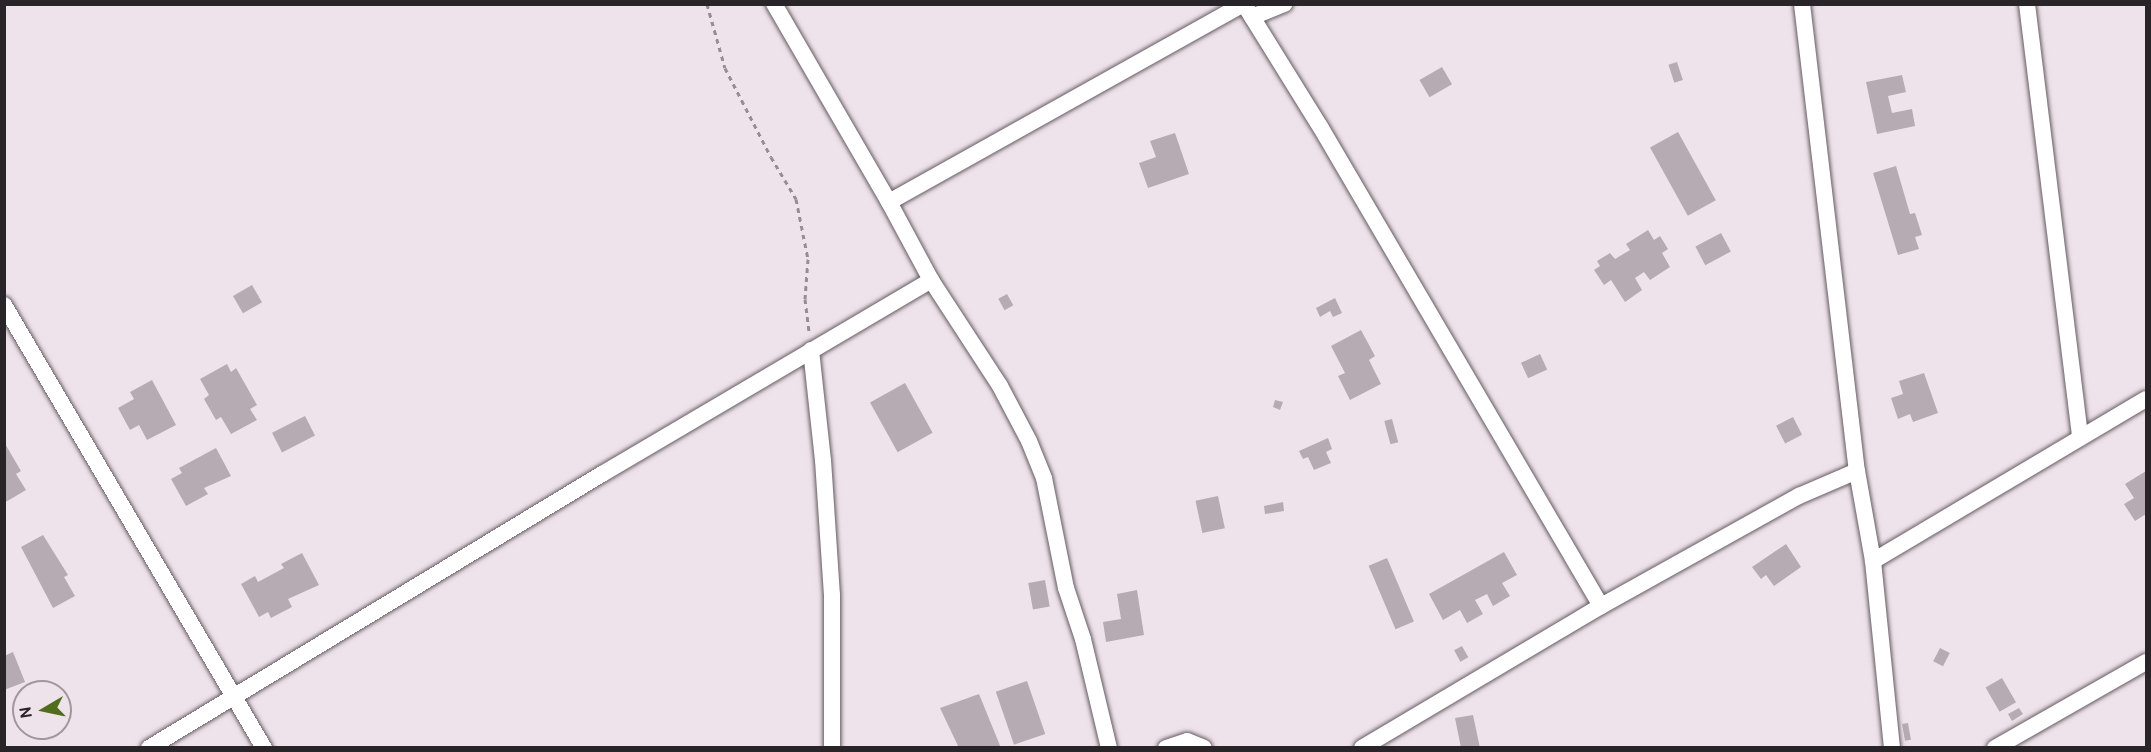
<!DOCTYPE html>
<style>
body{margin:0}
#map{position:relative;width:2151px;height:752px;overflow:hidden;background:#efe3eb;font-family:Cabin,sans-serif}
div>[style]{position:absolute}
.building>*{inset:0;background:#b6abb3;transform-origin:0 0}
.path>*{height:3px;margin-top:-1.5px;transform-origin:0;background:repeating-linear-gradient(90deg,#968d93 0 4.5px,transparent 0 9px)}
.roads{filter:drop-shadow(0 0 2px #645b61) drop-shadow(0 0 2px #645b61)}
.street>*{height:16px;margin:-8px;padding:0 8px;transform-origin:8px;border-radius:8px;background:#fff}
span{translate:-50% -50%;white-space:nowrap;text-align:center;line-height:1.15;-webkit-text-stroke:5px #efe3eb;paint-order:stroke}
.frame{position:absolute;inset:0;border:6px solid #282427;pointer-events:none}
.north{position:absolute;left:12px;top:680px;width:60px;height:60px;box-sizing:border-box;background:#efe3eb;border:2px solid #9f979d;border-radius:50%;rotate:261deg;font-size:16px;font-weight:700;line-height:24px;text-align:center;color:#282427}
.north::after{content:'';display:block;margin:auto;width:21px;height:27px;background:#526c1f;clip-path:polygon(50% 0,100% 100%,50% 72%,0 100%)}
</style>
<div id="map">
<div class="building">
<div style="left:1677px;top:62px;width:19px;height:9px;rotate:72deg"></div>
<div style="left:1442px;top:67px;width:20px;height:26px;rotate:60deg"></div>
<div style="clip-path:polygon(1902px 75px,1906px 92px,1888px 96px,1892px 113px,1912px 109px,1915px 126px,1877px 134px,1866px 82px)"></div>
<div style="left:1678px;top:132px;width:78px;height:32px;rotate:61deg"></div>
<div style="clip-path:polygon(1175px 133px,1189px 174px,1148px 188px,1139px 163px,1156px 157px,1150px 141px)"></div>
<div style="clip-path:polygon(1896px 166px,1910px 214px,1915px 213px,1922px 235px,1915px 237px,1919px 249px,1898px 255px,1873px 173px)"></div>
<div style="clip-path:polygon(1648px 230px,1654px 240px,1660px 236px,1668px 249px,1662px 253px,1670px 267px,1650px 280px,1644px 272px,1635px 278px,1642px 290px,1625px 302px,1611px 280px,1604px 285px,1594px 270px,1600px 266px,1597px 261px,1610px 253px,1615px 259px,1630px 250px,1626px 244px)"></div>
<div style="left:1721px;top:233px;width:21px;height:29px;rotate:62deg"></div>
<div style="left:252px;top:285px;width:20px;height:22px;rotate:60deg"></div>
<div style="left:1007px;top:294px;width:13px;height:10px;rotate:61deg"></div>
<div style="clip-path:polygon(1335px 298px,1342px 313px,1333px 317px,1330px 311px,1320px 317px,1316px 308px)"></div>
<div style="clip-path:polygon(1361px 330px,1375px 356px,1369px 360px,1381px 384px,1350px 400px,1338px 376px,1345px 373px,1331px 346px)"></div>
<div style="left:1540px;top:354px;width:17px;height:21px;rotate:65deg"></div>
<div style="clip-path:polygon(227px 364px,231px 372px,236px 368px,257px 405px,250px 409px,257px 420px,231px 434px,221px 417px,216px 420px,204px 399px,209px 395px,200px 379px)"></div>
<div style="clip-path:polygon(1924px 373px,1938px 413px,1913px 422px,1910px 414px,1898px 419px,1891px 398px,1903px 394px,1899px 381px)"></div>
<div style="clip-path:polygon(152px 380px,176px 425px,147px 440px,139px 425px,130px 430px,118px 408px,134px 399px,130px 392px)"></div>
<div style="left:905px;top:383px;width:57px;height:40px;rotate:61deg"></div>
<div style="clip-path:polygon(1275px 400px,1283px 402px,1280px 410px,1273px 407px)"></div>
<div style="left:305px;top:416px;width:22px;height:37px;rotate:63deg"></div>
<div style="left:1793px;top:417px;width:20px;height:19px;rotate:63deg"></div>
<div style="left:1392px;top:419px;width:24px;height:8px;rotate:75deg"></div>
<div style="clip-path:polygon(1328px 438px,1332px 449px,1326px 452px,1331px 463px,1314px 470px,1308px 457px,1303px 459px,1299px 451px)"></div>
<div style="clip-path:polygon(4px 442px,21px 471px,16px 474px,26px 490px,4px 503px)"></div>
<div style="clip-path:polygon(216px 448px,231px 476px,204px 488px,208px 494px,186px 506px,171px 479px,182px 473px,179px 468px)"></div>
<div style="clip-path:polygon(2146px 471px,2146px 514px,2135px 521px,2124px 504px,2134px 498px,2125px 484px)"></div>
<div style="left:1218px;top:496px;width:33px;height:23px;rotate:78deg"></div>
<div style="clip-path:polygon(1283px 502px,1284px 511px,1265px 514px,1264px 506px)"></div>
<div style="clip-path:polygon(43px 535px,68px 575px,64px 577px,75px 596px,53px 608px,21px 547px)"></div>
<div style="clip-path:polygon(1786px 544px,1801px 567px,1774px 586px,1766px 575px,1761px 579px,1752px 567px)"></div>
<div style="clip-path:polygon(1504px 552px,1517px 575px,1502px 583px,1510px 596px,1493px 606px,1487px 594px,1475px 600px,1483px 614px,1467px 623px,1460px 610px,1443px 620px,1429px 594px)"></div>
<div style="clip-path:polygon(302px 553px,319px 585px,288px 599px,292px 607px,271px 618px,268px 612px,259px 617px,241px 584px,255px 576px,258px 582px,284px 568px,281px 564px)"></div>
<div style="left:1387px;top:558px;width:69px;height:20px;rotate:67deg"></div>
<div style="left:1045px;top:580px;width:27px;height:17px;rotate:80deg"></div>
<div style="clip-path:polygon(1137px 590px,1144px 635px,1106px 642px,1103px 622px,1121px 619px,1117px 594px)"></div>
<div style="left:1462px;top:646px;width:13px;height:9px;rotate:61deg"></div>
<div style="left:1940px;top:648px;width:11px;height:15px;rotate:27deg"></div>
<div style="clip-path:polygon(13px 652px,25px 682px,4px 690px,4px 656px)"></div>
<div style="left:2002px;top:678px;width:28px;height:19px;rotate:60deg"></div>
<div style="left:1027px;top:681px;width:56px;height:33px;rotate:71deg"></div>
<div style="clip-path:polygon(979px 694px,1001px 748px,959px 748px,940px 708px)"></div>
<div style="clip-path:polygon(2019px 708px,2023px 714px,2012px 721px,2008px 714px)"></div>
<div style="clip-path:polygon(1473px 715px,1480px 748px,1461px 748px,1455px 718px)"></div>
<div style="left:1908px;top:723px;width:17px;height:6px;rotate:80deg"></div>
</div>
<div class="path">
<div style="left:707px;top:4px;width:66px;rotate:74.3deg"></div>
<div style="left:725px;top:68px;width:100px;rotate:62.7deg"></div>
<div style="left:771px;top:157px;width:49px;rotate:59.2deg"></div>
<div style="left:796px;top:199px;width:61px;rotate:78.7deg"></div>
<div style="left:808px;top:259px;width:40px;rotate:94.3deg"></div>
<div style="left:805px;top:299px;width:34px;rotate:83deg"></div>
</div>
<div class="roads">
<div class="street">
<div style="left:1244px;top:4px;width:146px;rotate:58.2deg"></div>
<div style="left:1321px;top:128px;width:554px;rotate:59.64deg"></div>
<div style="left:1601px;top:606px;width:278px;rotate:149.3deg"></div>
<div style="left:1802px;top:4px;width:470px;rotate:83.3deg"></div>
<div style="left:1857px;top:471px;width:91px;rotate:79.9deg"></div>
<div style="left:1873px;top:561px;width:188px;rotate:84.2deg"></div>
<div style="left:2027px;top:4px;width:435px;rotate:83deg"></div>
<div style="left:1252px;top:17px;width:35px;rotate:-22deg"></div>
<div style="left:889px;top:202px;width:406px;rotate:-29.2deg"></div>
<div style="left:931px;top:280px;width:126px;rotate:56.9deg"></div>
<div style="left:1000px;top:386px;width:62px;rotate:62.2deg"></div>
<div style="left:1029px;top:441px;width:40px;rotate:68deg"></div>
<div style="left:1044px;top:478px;width:112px;rotate:78.7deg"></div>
<div style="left:1066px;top:588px;width:54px;rotate:71.6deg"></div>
<div style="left:1083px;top:639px;width:112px;rotate:76.6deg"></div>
<div style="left:4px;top:305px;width:514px;rotate:59.59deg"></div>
<div style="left:811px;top:350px;width:111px;rotate:83.8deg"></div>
<div style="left:823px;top:460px;width:135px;rotate:86.2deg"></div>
<div style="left:832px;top:595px;width:153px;rotate:90deg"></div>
<div style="left:1873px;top:561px;width:317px;rotate:-30.7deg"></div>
<div style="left:1601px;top:606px;width:227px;rotate:-29.1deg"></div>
<div style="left:1799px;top:496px;width:63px;rotate:-23.3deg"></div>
<div style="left:149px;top:748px;width:529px;rotate:-31.17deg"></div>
<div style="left:602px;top:474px;width:382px;rotate:-30.5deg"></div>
<div style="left:931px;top:280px;width:89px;rotate:-118.3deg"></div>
<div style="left:889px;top:202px;width:229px;rotate:-120.1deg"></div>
<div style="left:1166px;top:748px;width:22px;rotate:-18deg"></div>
<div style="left:1187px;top:741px;width:18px;rotate:22deg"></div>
<div style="left:1995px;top:748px;width:174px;rotate:-29.7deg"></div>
</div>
</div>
<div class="frame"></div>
<div class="north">N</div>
</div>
